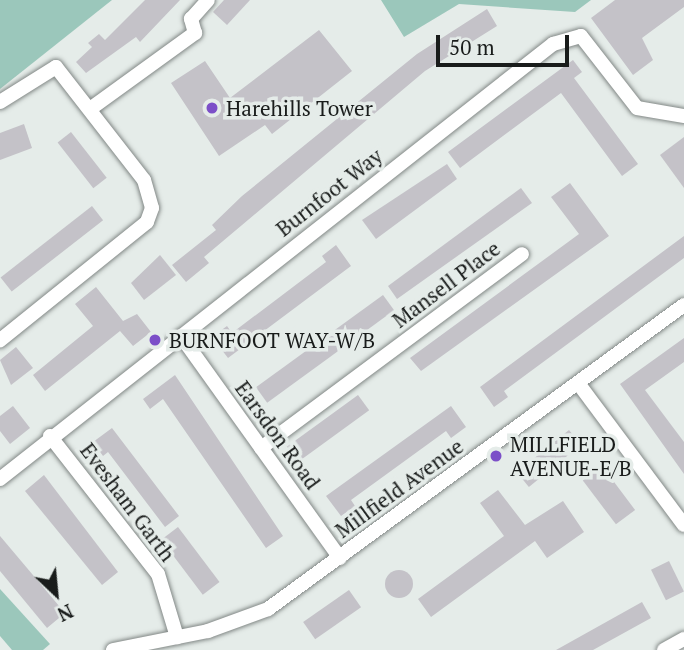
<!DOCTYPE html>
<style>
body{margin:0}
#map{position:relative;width:684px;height:650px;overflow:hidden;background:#e5ece9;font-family:"PT Serif",serif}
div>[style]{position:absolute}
.green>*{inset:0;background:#9bc7bb}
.building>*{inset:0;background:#c4c2c8;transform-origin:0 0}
.round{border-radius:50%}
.roads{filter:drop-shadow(0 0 2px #828886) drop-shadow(0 0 2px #828886)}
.street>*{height:14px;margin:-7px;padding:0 7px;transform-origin:7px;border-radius:7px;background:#fff}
.dots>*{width:19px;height:19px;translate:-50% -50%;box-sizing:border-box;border:4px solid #e5ece9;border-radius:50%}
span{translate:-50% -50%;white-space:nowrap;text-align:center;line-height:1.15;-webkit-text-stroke:7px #e5ece9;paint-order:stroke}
.poi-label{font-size:21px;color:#191c1b}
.left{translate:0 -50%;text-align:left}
.street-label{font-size:21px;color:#191c1b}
.north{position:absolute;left:21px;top:559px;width:70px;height:70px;-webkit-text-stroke:5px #e5ece9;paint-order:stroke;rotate:154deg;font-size:19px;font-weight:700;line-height:28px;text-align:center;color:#191c1b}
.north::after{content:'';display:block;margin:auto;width:24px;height:32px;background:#191c1b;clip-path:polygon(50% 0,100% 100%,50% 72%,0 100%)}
.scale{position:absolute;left:436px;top:35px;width:133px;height:32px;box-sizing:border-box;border:4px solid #191c1b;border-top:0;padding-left:9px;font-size:21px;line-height:24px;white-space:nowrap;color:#191c1b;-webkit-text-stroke:5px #e5ece9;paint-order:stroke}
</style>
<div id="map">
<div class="green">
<div style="clip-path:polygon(0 0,112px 0,0 89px)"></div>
<div style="clip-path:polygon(381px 0,591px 0,575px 12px,459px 4px,404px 37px)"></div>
<div style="clip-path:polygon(0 589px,50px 644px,43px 650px,12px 650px,0 636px)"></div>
</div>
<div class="building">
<div style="clip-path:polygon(145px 0,180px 0,140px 42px,136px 37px,86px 73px,76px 62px,92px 47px,88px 43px,99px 34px,105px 40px)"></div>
<div style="clip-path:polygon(224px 0,250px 0,227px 25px,213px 12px)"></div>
<div style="clip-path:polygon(615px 0,684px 0,684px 7px,642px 38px,653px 60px,633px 75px,591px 18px)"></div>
<div style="clip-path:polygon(487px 9px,497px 26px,425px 71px,204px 257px,209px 263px,186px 282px,172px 265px,216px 230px,212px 225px,242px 196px,417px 54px)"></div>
<div style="clip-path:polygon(319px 30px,352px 71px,272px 134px,265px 125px,219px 156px,171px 83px,205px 61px,230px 98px)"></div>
<div style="clip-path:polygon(573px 60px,582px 72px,574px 78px,638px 164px,622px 176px,561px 93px,460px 168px,448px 152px)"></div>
<div style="clip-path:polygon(24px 124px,32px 148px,0 160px,0 133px)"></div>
<div style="left:71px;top:132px;width:58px;height:17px;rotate:52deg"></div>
<div style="clip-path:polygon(684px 137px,684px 188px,660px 155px)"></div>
<div style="clip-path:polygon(447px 164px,457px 179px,376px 239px,362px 220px)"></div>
<div style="clip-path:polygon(570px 183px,609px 236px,421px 371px,410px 358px,579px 234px,551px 197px)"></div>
<div style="clip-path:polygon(521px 188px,532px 203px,397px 299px,388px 286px)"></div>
<div style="left:92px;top:206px;width:18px;height:116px;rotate:52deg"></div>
<div style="clip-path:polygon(684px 236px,684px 258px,504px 391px,508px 397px,494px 407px,480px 387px)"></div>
<div style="clip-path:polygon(336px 245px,351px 266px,228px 358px,212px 337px,227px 326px,232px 333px,326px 262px,322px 256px)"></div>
<div style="clip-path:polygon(160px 255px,176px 275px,144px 300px,131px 283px)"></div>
<div style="clip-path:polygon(96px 287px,123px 321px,137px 314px,151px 332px,133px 346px,120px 331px,45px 391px,33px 375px,93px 326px,75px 304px)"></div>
<div style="left:383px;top:295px;width:19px;height:157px;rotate:54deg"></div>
<div style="clip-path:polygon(684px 338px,684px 362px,645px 390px,684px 442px,684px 474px,620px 384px)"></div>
<div style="clip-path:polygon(16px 347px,33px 368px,11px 385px,0 360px)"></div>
<div style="clip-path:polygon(175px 375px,283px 536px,266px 548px,163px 399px,150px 409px,143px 399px)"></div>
<div style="left:358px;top:395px;width:19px;height:88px;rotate:54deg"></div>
<div style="clip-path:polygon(13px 406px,30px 428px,10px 444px,0 431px,0 416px)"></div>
<div style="clip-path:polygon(451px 406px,466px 427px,451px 438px,446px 431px,351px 500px,355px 506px,341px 516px,326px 496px)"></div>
<div style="clip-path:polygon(112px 428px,179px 516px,165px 527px,108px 452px,103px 456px,93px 442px)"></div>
<div style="left:569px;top:430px;width:19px;height:67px;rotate:51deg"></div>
<div style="left:602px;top:466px;width:55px;height:24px;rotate:53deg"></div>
<div style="clip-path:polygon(44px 475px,118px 572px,102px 585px,25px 491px)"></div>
<div style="clip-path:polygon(498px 490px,525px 525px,563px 501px,584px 532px,547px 558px,535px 541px,431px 617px,418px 599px,504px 536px,480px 503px)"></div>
<div style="left:178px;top:527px;width:69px;height:21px;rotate:53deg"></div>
<div style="clip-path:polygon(0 536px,65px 613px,47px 628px,0 571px)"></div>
<div style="left:669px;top:561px;width:34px;height:20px;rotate:64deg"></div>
<div class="round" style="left:385px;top:570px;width:28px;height:28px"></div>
<div style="left:349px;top:590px;width:21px;height:56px;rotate:55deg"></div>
<div style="clip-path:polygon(642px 602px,651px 618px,593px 650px,556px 650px)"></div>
</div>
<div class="roads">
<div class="street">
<div style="left:0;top:102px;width:66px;rotate:-32deg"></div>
<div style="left:56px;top:67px;width:143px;rotate:52.1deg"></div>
<div style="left:144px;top:180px;width:29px;rotate:74deg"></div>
<div style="left:152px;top:208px;width:15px;rotate:110deg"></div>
<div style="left:147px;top:222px;width:189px;rotate:141.2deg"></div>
<div style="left:90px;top:109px;width:130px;rotate:-35.9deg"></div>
<div style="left:195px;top:33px;width:15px;rotate:-106deg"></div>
<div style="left:191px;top:19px;width:25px;rotate:-48deg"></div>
<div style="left:181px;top:336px;width:273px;rotate:54.4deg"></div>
<div style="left:578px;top:383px;width:177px;rotate:53.3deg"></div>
<div style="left:50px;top:436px;width:175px;rotate:52deg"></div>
<div style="left:158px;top:574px;width:66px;rotate:73.2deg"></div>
<div style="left:261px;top:448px;width:325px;rotate:-36.6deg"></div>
<div style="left:0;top:479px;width:704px;rotate:-38.19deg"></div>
<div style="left:553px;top:44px;width:29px;rotate:-16deg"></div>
<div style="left:581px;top:36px;width:91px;rotate:52.1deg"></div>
<div style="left:637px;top:108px;width:48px;rotate:9.7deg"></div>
<div style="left:113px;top:650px;width:97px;rotate:-11.3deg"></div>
<div style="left:208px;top:631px;width:64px;rotate:-20.1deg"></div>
<div style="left:268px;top:609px;width:515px;rotate:-36.16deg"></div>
<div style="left:664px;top:650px;width:23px;rotate:-29deg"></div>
</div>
</div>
<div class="dots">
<div style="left:212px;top:108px;background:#7c4fc8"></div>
<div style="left:155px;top:340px;background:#7c4fc8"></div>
<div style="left:496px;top:456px;background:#7c4fc8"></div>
</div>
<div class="poi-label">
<span class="left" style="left:226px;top:108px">Harehills Tower</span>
<span class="left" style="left:169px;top:340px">BURNFOOT WAY-W/B</span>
<span class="left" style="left:510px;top:456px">MILLFIELD<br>AVENUE-E/B</span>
</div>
<div class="street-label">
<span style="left:329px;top:192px;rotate:-38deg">Burnfoot Way</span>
<span style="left:446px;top:284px;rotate:-37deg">Mansell Place</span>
<span style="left:278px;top:435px;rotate:54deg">Earsdon Road</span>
<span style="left:399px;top:488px;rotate:-36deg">Millfield Avenue</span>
<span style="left:128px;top:502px;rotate:53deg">Evesham Garth</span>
</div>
<div class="north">N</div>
<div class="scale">50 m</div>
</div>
